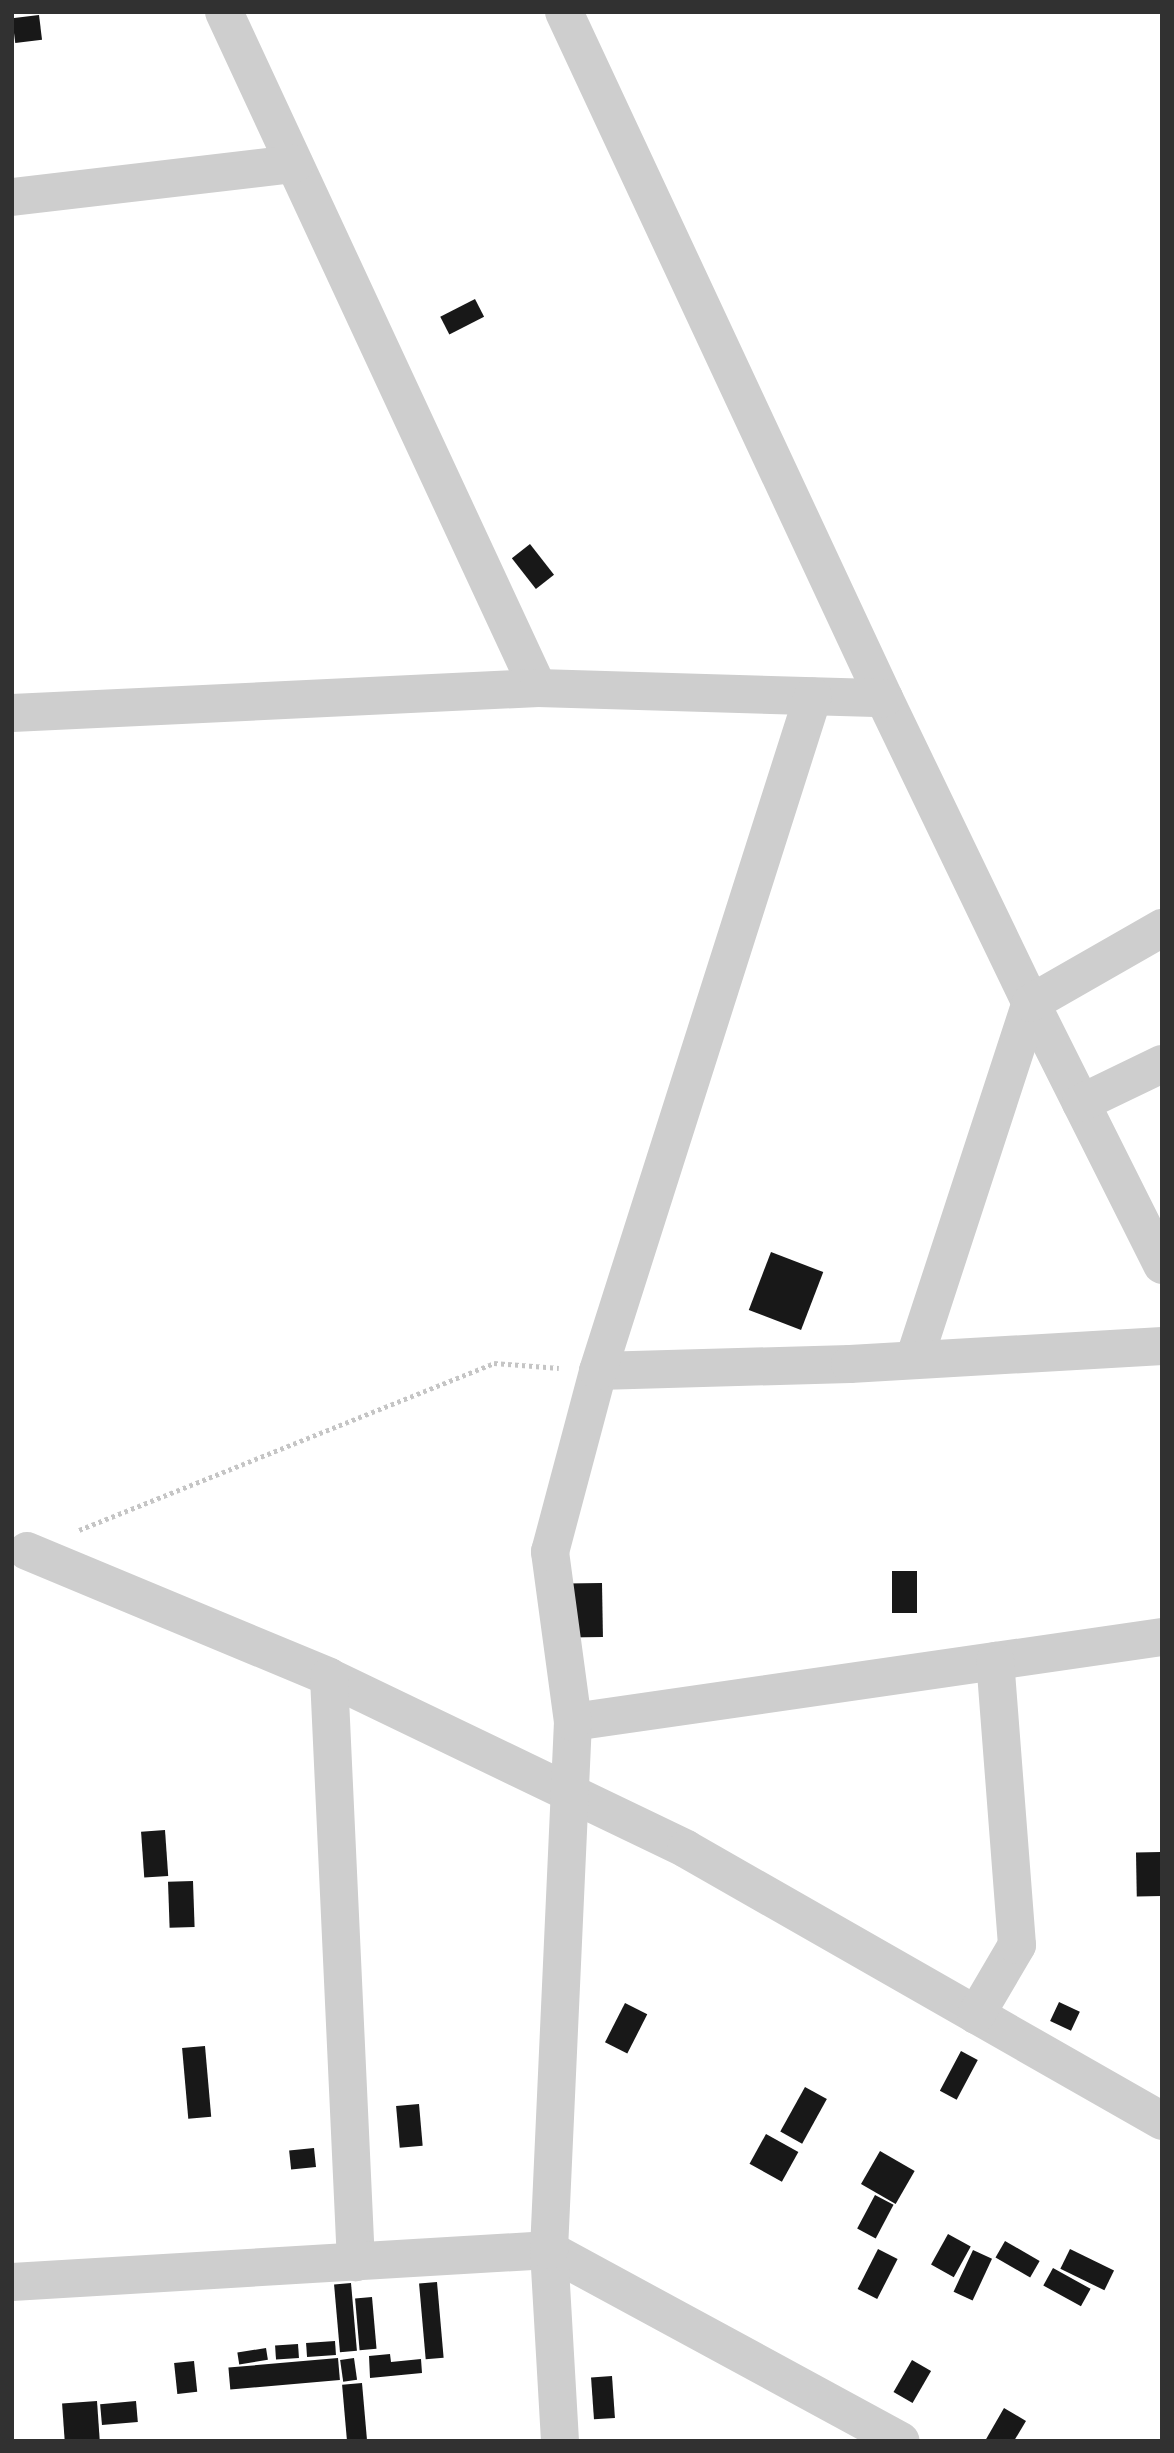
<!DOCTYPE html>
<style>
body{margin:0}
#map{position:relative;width:1174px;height:2453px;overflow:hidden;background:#fff;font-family:"Alegreya Sans",sans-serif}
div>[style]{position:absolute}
.building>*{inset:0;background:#181818;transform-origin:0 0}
.path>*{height:4.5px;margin-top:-2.25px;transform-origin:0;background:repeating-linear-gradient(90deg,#c5c5c5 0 3.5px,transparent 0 7px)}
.minor>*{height:38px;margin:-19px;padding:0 19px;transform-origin:19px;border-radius:19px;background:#cecece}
span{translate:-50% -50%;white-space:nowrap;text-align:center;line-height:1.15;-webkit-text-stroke:7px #fff;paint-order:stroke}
.frame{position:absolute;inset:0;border:14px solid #313131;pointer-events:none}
</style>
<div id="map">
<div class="building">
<div style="left:39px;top:15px;width:25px;height:27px;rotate:83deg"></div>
<div style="left:475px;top:299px;width:20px;height:39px;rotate:63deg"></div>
<div style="left:530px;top:544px;width:39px;height:23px;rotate:52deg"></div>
<div style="left:771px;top:1252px;width:56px;height:62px;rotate:21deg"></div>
<div style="left:892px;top:1571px;width:25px;height:42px"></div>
<div style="left:602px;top:1583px;width:54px;height:35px;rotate:89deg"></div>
<div style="left:165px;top:1830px;width:46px;height:24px;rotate:86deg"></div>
<div style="left:1161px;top:1852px;width:44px;height:25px;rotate:89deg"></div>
<div style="left:193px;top:1881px;width:46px;height:25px;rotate:88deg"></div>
<div style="left:1059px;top:2002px;width:23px;height:21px;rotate:25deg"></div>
<div style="left:625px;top:2003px;width:25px;height:44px;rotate:27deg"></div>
<div style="left:205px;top:2046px;width:71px;height:23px;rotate:85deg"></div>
<div style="left:961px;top:2051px;width:19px;height:45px;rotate:28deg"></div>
<div style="left:805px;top:2087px;width:25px;height:51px;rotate:29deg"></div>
<div style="left:419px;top:2104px;width:42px;height:23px;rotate:85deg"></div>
<div style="left:766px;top:2134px;width:37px;height:34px;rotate:29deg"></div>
<div style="left:314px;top:2148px;width:19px;height:25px;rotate:84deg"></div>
<div style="left:880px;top:2151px;width:40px;height:38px;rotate:30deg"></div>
<div style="left:875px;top:2195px;width:21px;height:38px;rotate:28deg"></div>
<div style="left:948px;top:2234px;width:26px;height:35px;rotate:29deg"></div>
<div style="left:1005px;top:2241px;width:40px;height:19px;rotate:30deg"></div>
<div style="left:878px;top:2249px;width:22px;height:45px;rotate:27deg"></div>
<div style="left:1070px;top:2249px;width:49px;height:22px;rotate:26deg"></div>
<div style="left:973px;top:2250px;width:21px;height:46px;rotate:25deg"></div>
<div style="left:1053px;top:2268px;width:43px;height:20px;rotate:29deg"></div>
<div style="left:437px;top:2282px;width:76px;height:18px;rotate:85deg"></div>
<div style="left:351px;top:2283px;width:68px;height:17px;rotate:85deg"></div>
<div style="left:372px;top:2297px;width:52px;height:17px;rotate:85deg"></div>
<div style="left:335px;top:2341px;width:14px;height:29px;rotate:86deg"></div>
<div style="left:298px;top:2344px;width:14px;height:23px;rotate:86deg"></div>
<div style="left:266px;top:2348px;width:12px;height:29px;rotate:81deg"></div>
<div style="clip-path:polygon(390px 2354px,391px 2362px,421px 2359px,422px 2373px,370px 2378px,369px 2356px)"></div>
<div style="left:338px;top:2358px;width:22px;height:110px;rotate:85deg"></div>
<div style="left:354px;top:2358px;width:22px;height:14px;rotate:82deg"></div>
<div style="left:912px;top:2360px;width:22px;height:37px;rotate:30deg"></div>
<div style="left:194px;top:2361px;width:31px;height:20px;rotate:84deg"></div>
<div style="left:612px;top:2376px;width:42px;height:21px;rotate:86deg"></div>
<div style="left:362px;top:2383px;width:58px;height:20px;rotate:85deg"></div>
<div style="left:97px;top:2401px;width:40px;height:35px;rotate:86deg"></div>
<div style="left:136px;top:2401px;width:21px;height:36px;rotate:85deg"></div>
<div style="clip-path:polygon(1004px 2408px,1026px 2421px,1014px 2441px,985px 2441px)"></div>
</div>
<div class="path">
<div style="left:79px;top:1530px;width:447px;rotate:-21.9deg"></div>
<div style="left:494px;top:1363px;width:65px;rotate:4.4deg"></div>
</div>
<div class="minor">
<div style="left:224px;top:12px;width:745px;rotate:65.09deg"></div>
<div style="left:564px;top:12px;width:757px;rotate:64.99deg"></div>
<div style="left:884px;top:698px;width:339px;rotate:64.3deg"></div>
<div style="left:1031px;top:1003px;width:293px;rotate:63.4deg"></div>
<div style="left:12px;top:197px;width:284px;rotate:-6.7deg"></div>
<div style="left:12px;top:713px;width:527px;rotate:-2.72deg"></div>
<div style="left:538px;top:688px;width:346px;rotate:1.7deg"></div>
<div style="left:1081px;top:1103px;width:90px;rotate:-25.7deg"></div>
<div style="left:914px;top:1360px;width:376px;rotate:-71.9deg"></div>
<div style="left:1031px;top:1003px;width:151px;rotate:-29.8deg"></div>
<div style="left:598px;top:1371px;width:252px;rotate:-1.6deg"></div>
<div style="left:850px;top:1364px;width:313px;rotate:-3.3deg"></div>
<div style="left:27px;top:1551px;width:327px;rotate:22.6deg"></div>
<div style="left:329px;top:1677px;width:396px;rotate:25.7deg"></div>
<div style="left:686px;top:1849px;width:548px;rotate:29.74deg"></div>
<div style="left:329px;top:1677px;width:586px;rotate:87.36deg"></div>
<div style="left:573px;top:1722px;width:595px;rotate:-8.21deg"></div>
<div style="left:976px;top:2015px;width:81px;rotate:-59.6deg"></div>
<div style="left:1017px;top:1945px;width:285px;rotate:-94.4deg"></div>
<div style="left:12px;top:2282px;width:538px;rotate:-3.41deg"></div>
<div style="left:549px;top:2250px;width:400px;rotate:28.5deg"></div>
<div style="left:560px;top:2441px;width:191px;rotate:-93.3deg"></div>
<div style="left:549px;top:2250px;width:529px;rotate:-87.4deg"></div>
<div style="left:573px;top:1722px;width:172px;rotate:-97.7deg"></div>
<div style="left:550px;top:1552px;width:187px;rotate:-75.1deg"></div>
<div style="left:598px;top:1371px;width:708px;rotate:-72.33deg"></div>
</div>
<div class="frame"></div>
</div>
